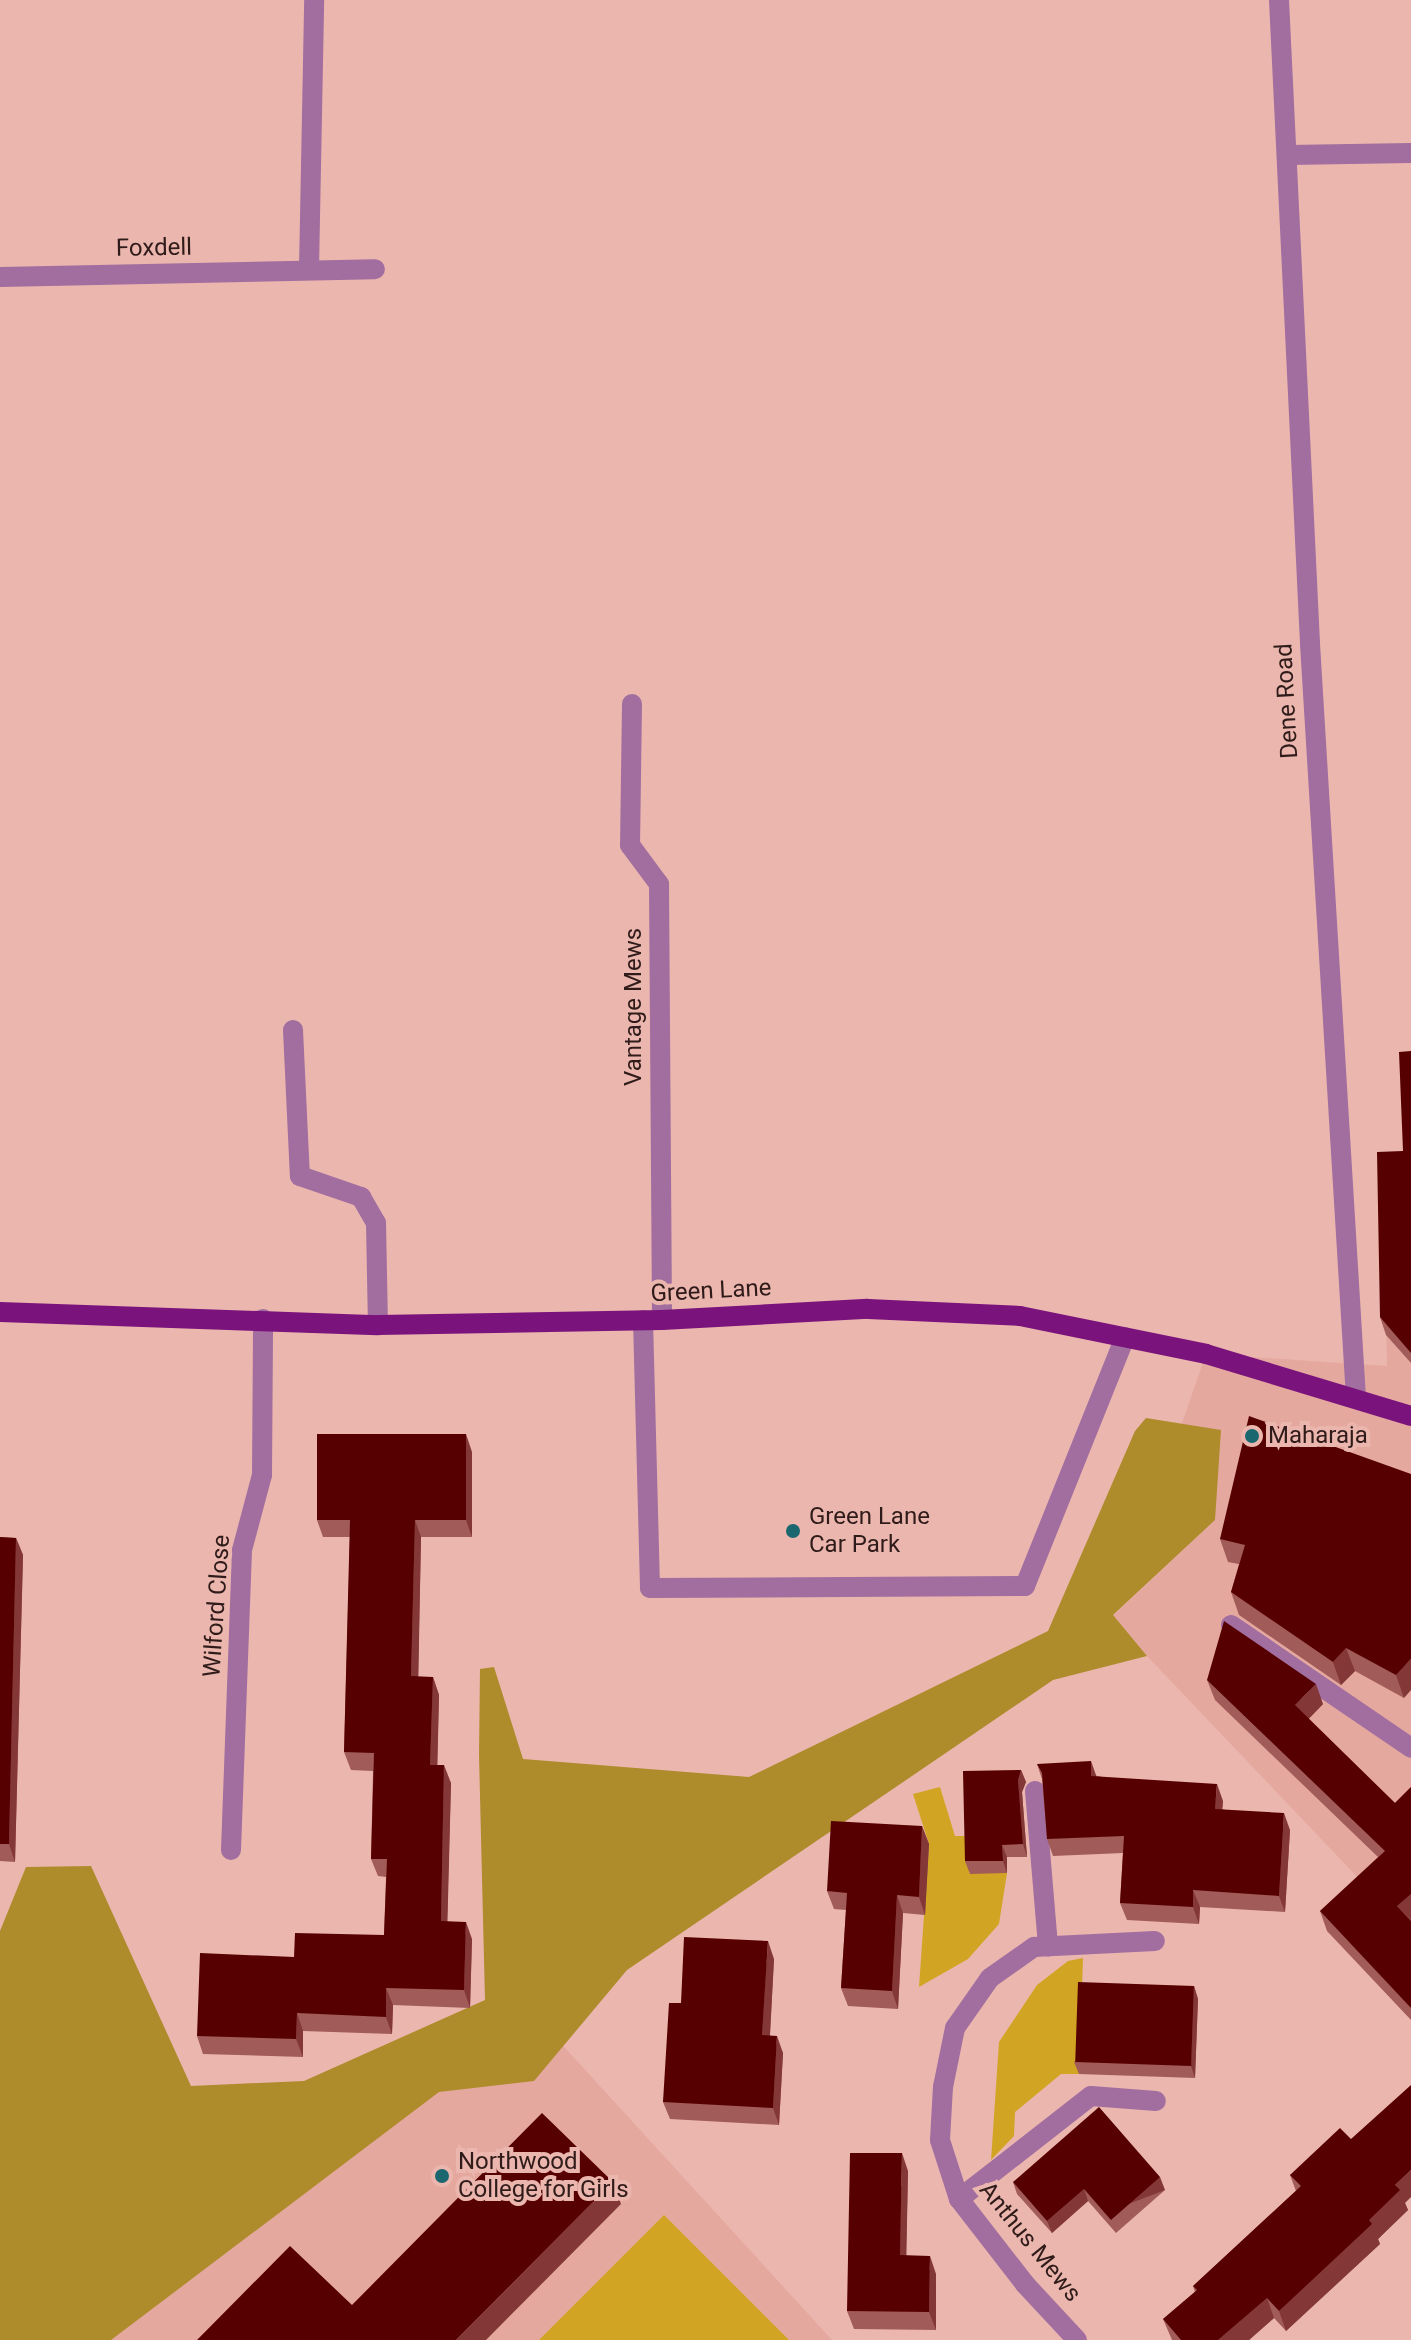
<!DOCTYPE html>
<style>
body{margin:0}
#map{position:relative;width:1411px;height:2340px;overflow:hidden;background:#ebb6ae;font-family:Roboto,sans-serif}
div>[style]{position:absolute}
.built>*{inset:0;background:#e4a89f}
.green>*{inset:0;background:#d1a523}
.forest>*{inset:0;background:#ae8b2b}
.minor>*{height:20px;margin:-10px;padding:0 10px;transform-origin:10px;border-radius:10px;background:#a16e9f}
.major>*{height:20px;margin:-10px;padding:0 10px;transform-origin:10px;border-radius:10px;background:#7a147c}
.wall>*{inset:0;background:#a15b58}
.shaded-wall>*{inset:0;background:#833736;transform-origin:0 0}
.building>*{inset:0;background:#570002;transform-origin:0 0}
.dots>*{width:22px;height:22px;translate:-50% -50%;box-sizing:border-box;border:4px solid #ebb6ae;border-radius:50%}
span{translate:-50% -50%;white-space:nowrap;text-align:center;line-height:1.15;-webkit-text-stroke:8px #ebb6ae;paint-order:stroke}
.street-label{font-size:24px;color:#2f1b19}
.poi-label{font-size:24px;color:#2f1b19}
.left{translate:0 -50%;text-align:left}
</style>
<div id="map">
<div class="built">
<div style="clip-path:polygon(1411px 1169px,1411px 1834px,1364px 1884px,1147px 1656px,1113px 1616px,1215px 1520px,1153px 1506px,1206px 1354px,1387px 1366px,1383px 1170px)"></div>
<div style="clip-path:polygon(545px 2026px,832px 2340px,65px 2340px,93px 2285px)"></div>
</div>
<div class="green">
<div style="clip-path:polygon(940px 1787px,955px 1836px,969px 1836px,969px 1873px,1007px 1873px,999px 1924px,968px 1959px,919px 1987px,929px 1844px,913px 1794px)"></div>
<div style="clip-path:polygon(1083px 1958px,1079px 2074px,1061px 2074px,1015px 2112px,1014px 2136px,991px 2160px,999px 2042px,1037px 1985px,1068px 1961px)"></div>
<div style="clip-path:polygon(664px 2215px,789px 2340px,539px 2340px)"></div>
</div>
<div class="forest">
<div style="clip-path:polygon(1146px 1418px,1221px 1430px,1215px 1520px,1113px 1615px,1147px 1656px,1053px 1680px,627px 1970px,534px 2081px,439px 2092px,111px 2340px,0 2340px,0 1931px,26px 1867px,91px 1866px,191px 2086px,304px 2081px,485px 2000px,479px 1755px,480px 1669px,494px 1667px,523px 1759px,749px 1777px,1048px 1631px,1135px 1431px)"></div>
</div>
<div class="minor">
<div style="left:1279px;top:0;width:645px;rotate:87.24deg"></div>
<div style="left:1310px;top:644px;width:755px;rotate:86.51deg"></div>
<div style="left:1288px;top:155px;width:123px;rotate:-0.9deg"></div>
<div style="left:309px;top:270px;width:270px;rotate:-88.9deg"></div>
<div style="left:0;top:277px;width:375px;rotate:-1.2deg"></div>
<div style="left:632px;top:704px;width:141px;rotate:90.8deg"></div>
<div style="left:630px;top:845px;width:49px;rotate:53.4deg"></div>
<div style="left:659px;top:884px;width:436px;rotate:89.6deg"></div>
<div style="left:293px;top:1030px;width:146px;rotate:87.3deg"></div>
<div style="left:300px;top:1176px;width:65px;rotate:19deg"></div>
<div style="left:361px;top:1197px;width:30px;rotate:60deg"></div>
<div style="left:376px;top:1223px;width:102px;rotate:88.9deg"></div>
<div style="left:643px;top:1320px;width:268px;rotate:88.5deg"></div>
<div style="left:650px;top:1588px;width:375px;rotate:-0.3deg"></div>
<div style="left:1025px;top:1586px;width:268px;rotate:-68.1deg"></div>
<div style="left:1231px;top:1625px;width:218px;rotate:34.3deg"></div>
<div style="left:1035px;top:1791px;width:156px;rotate:85.2deg"></div>
<div style="left:231px;top:1850px;width:300px;rotate:-87.9deg"></div>
<div style="left:242px;top:1550px;width:78px;rotate:-75.1deg"></div>
<div style="left:262px;top:1475px;width:156px;rotate:-89.6deg"></div>
<div style="left:959px;top:2199px;width:167px;rotate:-38deg"></div>
<div style="left:1091px;top:2096px;width:65px;rotate:4.4deg"></div>
<div style="left:1077px;top:2340px;width:76px;rotate:-132.9deg"></div>
<div style="left:1025px;top:2284px;width:108px;rotate:-127.8deg"></div>
<div style="left:959px;top:2199px;width:62px;rotate:-107.9deg"></div>
<div style="left:940px;top:2140px;width:53px;rotate:-86.8deg"></div>
<div style="left:943px;top:2087px;width:60px;rotate:-78.5deg"></div>
<div style="left:955px;top:2028px;width:61px;rotate:-55deg"></div>
<div style="left:990px;top:1978px;width:54px;rotate:-35.2deg"></div>
<div style="left:1034px;top:1947px;width:121px;rotate:-2.8deg"></div>
</div>
<div class="major">
<div style="left:0;top:1312px;width:378px;rotate:2deg"></div>
<div style="left:378px;top:1325px;width:284px;rotate:-1deg"></div>
<div style="left:662px;top:1320px;width:206px;rotate:-3.1deg"></div>
<div style="left:868px;top:1309px;width:152px;rotate:2.6deg"></div>
<div style="left:1020px;top:1316px;width:190px;rotate:11.5deg"></div>
<div style="left:1206px;top:1354px;width:214px;rotate:16.8deg"></div>
</div>
<div class="wall">
<div style="clip-path:polygon(1411px 1051px,1411px 1363px,1386px 1335px,1380px 1317px,1403px 1151px)"></div>
<div style="clip-path:polygon(472px 1452px,472px 1537px,421px 1537px,418px 1677px,433px 1677px,439px 1695px,437px 1765px,451px 1783px,447px 1921px,472px 1939px,470px 2008px,393px 2005px,392px 2034px,303px 2031px,303px 2057px,203px 2054px,197px 2036px,294px 1957px,384px 1935px,386px 1877px,378px 1876px,371px 1859px,373px 1771px,351px 1770px,344px 1752px,350px 1537px,323px 1537px,317px 1520px)"></div>
<div style="clip-path:polygon(1411px 1474px,1404px 1698px,1355px 1671px,1341px 1685px,1239px 1615px,1231px 1592px,1239px 1564px,1228px 1562px,1220px 1539px)"></div>
<div style="clip-path:polygon(0 1537px,16px 1538px,23px 1555px,15px 1862px,0 1861px)"></div>
<div style="clip-path:polygon(1207px 1680px,1323px 1704px,1308px 1719px,1395px 1803px,1411px 1787px,1411px 2020px,1327px 1931px,1320px 1911px,1378px 1857px,1215px 1700px)"></div>
<div style="clip-path:polygon(1037px 1764px,1223px 1801px,1222px 1809px,1290px 1830px,1285px 1912px,1200px 1907px,1199px 1924px,1127px 1920px,1120px 1903px,1123px 1853px,1053px 1856px,1047px 1839px,1042px 1779px)"></div>
<div style="clip-path:polygon(1021px 1770px,1026px 1782px,1022px 1792px,1027px 1857px,1007px 1857px,1007px 1873px,970px 1874px,965px 1861px)"></div>
<div style="clip-path:polygon(922px 1826px,929px 1844px,925px 1915px,903px 1913px,898px 2009px,848px 2006px,841px 1988px,846px 1910px,834px 1909px,827px 1891px)"></div>
<div style="clip-path:polygon(774px 1959px,770px 2035px,783px 2053px,779px 2125px,670px 2119px,663px 2102px,681px 2003px)"></div>
<div style="clip-path:polygon(1194px 1986px,1198px 1999px,1195px 2078px,1079px 2074px,1074px 2062px)"></div>
<div style="clip-path:polygon(1351px 2139px,1405px 2203px,1408px 2210px,1378px 2239px,1380px 2244px,1286px 2331px,1274px 2318px,1249px 2340px,1172px 2340px,1163px 2319px,1195px 2292px,1193px 2286px,1296px 2191px,1290px 2175px)"></div>
<div style="clip-path:polygon(908px 2171px,906px 2255px,936px 2274px,936px 2330px,854px 2329px,847px 2311px)"></div>
<div style="clip-path:polygon(1013px 2182px,1165px 2190px,1116px 2233px,1088px 2201px,1052px 2233px,1017px 2194px)"></div>
</div>
<div class="shaded-wall">
<div style="clip-path:polygon(466px 1434px,472px 1452px,472px 1537px,466px 1520px)"></div>
<div style="clip-path:polygon(415px 1520px,421px 1537px,418px 1694px,411px 1676px)"></div>
<div style="clip-path:polygon(16px 1538px,23px 1555px,15px 1862px,9px 1844px)"></div>
<div style="clip-path:polygon(1346px 1648px,1355px 1671px,1341px 1685px,1333px 1662px)"></div>
<div style="clip-path:polygon(1411px 1659px,1411px 1690px,1404px 1698px,1396px 1675px)"></div>
<div style="clip-path:polygon(433px 1677px,439px 1695px,437px 1782px,430px 1765px)"></div>
<div style="clip-path:polygon(1316px 1684px,1323px 1704px,1302px 1726px,1295px 1705px)"></div>
<div style="clip-path:polygon(1091px 1761px,1097px 1778px,1091px 1776px)"></div>
<div style="clip-path:polygon(444px 1765px,451px 1783px,447px 1939px,441px 1921px)"></div>
<div style="clip-path:polygon(1021px 1770px,1026px 1782px,1022px 1792px,1027px 1857px,1023px 1844px,1018px 1780px)"></div>
<div style="clip-path:polygon(1217px 1784px,1223px 1801px,1221px 1826px,1215px 1809px)"></div>
<div style="clip-path:polygon(1284px 1813px,1290px 1830px,1285px 1912px,1279px 1896px)"></div>
<div style="clip-path:polygon(922px 1826px,929px 1844px,925px 1915px,919px 1897px)"></div>
<div style="clip-path:polygon(1002px 1845px,1007px 1857px,1007px 1873px,1003px 1861px)"></div>
<div style="clip-path:polygon(1193px 1890px,1200px 1907px,1199px 1924px,1193px 1907px)"></div>
<div style="clip-path:polygon(1411px 1894px,1411px 1920px,1397px 1906px)"></div>
<div style="clip-path:polygon(897px 1895px,903px 1913px,898px 2009px,892px 1991px)"></div>
<div style="clip-path:polygon(466px 1922px,472px 1939px,470px 2008px,464px 1990px)"></div>
<div style="clip-path:polygon(768px 1941px,774px 1959px,769px 2052px,762px 2035px)"></div>
<div style="clip-path:polygon(1194px 1986px,1198px 1999px,1195px 2078px,1191px 2066px)"></div>
<div style="clip-path:polygon(386px 1988px,393px 2005px,392px 2034px,386px 2017px)"></div>
<div style="clip-path:polygon(297px 2013px,303px 2031px,303px 2057px,296px 2039px)"></div>
<div style="clip-path:polygon(777px 2036px,783px 2053px,779px 2125px,773px 2108px)"></div>
<div style="clip-path:polygon(902px 2153px,908px 2171px,906px 2273px,900px 2255px)"></div>
<div style="clip-path:polygon(1411px 2170px,1411px 2197px,1405px 2203px,1408px 2210px,1378px 2239px,1380px 2244px,1286px 2331px,1279px 2311px,1369px 2220px,1395px 2185px)"></div>
<div style="left:1160px;top:2177px;width:14px;height:65px;rotate:69deg"></div>
<div style="clip-path:polygon(613px 2182px,621px 2204px,486px 2340px,456px 2340px)"></div>
<div style="clip-path:polygon(1084px 2189px,1088px 2201px,1052px 2233px,1047px 2221px)"></div>
<div style="clip-path:polygon(930px 2256px,936px 2274px,936px 2330px,929px 2312px)"></div>
<div style="clip-path:polygon(1267px 2298px,1274px 2318px,1249px 2340px,1218px 2340px)"></div>
</div>
<div class="building">
<div style="clip-path:polygon(1411px 1051px,1411px 1353px,1380px 1317px,1377px 1152px,1403px 1151px,1399px 1052px)"></div>
<div style="clip-path:polygon(1249px 1416px,1411px 1474px,1411px 1659px,1396px 1675px,1346px 1648px,1333px 1662px,1231px 1592px,1245px 1545px,1220px 1539px)"></div>
<div style="clip-path:polygon(317px 1434px,466px 1434px,466px 1520px,415px 1520px,411px 1676px,433px 1677px,430px 1765px,444px 1765px,441px 1921px,466px 1922px,464px 1990px,386px 1988px,386px 2017px,297px 2013px,296px 2039px,197px 2036px,200px 1953px,294px 1957px,295px 1933px,384px 1935px,387px 1859px,371px 1859px,374px 1753px,344px 1752px,350px 1520px,317px 1520px)"></div>
<div style="clip-path:polygon(0 1537px,16px 1538px,9px 1844px,0 1844px)"></div>
<div style="clip-path:polygon(1224px 1621px,1316px 1684px,1295px 1705px,1395px 1803px,1411px 1787px,1411px 1894px,1397px 1906px,1411px 1921px,1411px 2008px,1320px 1911px,1385px 1851px,1207px 1680px)"></div>
<div style="clip-path:polygon(1091px 1761px,1091px 1776px,1217px 1784px,1215px 1809px,1284px 1813px,1279px 1896px,1193px 1890px,1193px 1907px,1120px 1903px,1124px 1836px,1047px 1839px,1042px 1773px,1037px 1764px)"></div>
<div style="clip-path:polygon(1021px 1770px,1018px 1780px,1023px 1844px,1002px 1845px,1003px 1861px,965px 1861px,963px 1771px)"></div>
<div style="clip-path:polygon(831px 1821px,922px 1826px,919px 1897px,897px 1895px,892px 1991px,841px 1988px,847px 1893px,827px 1891px)"></div>
<div style="clip-path:polygon(684px 1937px,768px 1941px,762px 2035px,777px 2036px,773px 2108px,663px 2102px,669px 2003px,681px 2003px)"></div>
<div style="left:1078px;top:1982px;width:116px;height:80px;rotate:2deg"></div>
<div style="clip-path:polygon(1411px 2085px,1411px 2170px,1395px 2185px,1400px 2190px,1369px 2220px,1372px 2224px,1279px 2311px,1267px 2298px,1218px 2340px,1181px 2340px,1163px 2319px,1197px 2290px,1193px 2286px,1301px 2186px,1290px 2175px,1340px 2128px,1351px 2139px)"></div>
<div style="clip-path:polygon(1099px 2107px,1160px 2177px,1111px 2220px,1084px 2189px,1047px 2221px,1013px 2182px)"></div>
<div style="clip-path:polygon(542px 2113px,613px 2182px,456px 2340px,197px 2340px,290px 2246px,352px 2305px)"></div>
<div style="clip-path:polygon(850px 2153px,902px 2153px,900px 2255px,930px 2256px,929px 2312px,847px 2311px)"></div>
</div>
<div class="dots">
<div style="left:1252px;top:1436px;background:#1b6770"></div>
<div style="left:793px;top:1531px;background:#1b6770"></div>
<div style="left:442px;top:2176px;background:#1b6770"></div>
</div>
<div class="street-label">
<span style="left:154px;top:248px;rotate:-1deg">Foxdell</span>
<span style="left:1287px;top:701px;rotate:-93deg">Dene Road</span>
<span style="left:634px;top:1007px;rotate:-90deg">Vantage Mews</span>
<span style="left:711px;top:1291px;rotate:-3deg">Green Lane</span>
<span style="left:217px;top:1606px;rotate:-86deg">Wilford Close</span>
<span style="left:1030px;top:2242px;rotate:51deg">Anthus Mews</span>
</div>
<div class="poi-label">
<span class="left" style="left:1268px;top:1436px">Maharaja</span>
<span class="left" style="left:809px;top:1531px">Green Lane<br>Car Park</span>
<span class="left" style="left:458px;top:2176px">Northwood<br>College for Girls</span>
</div>
</div>
